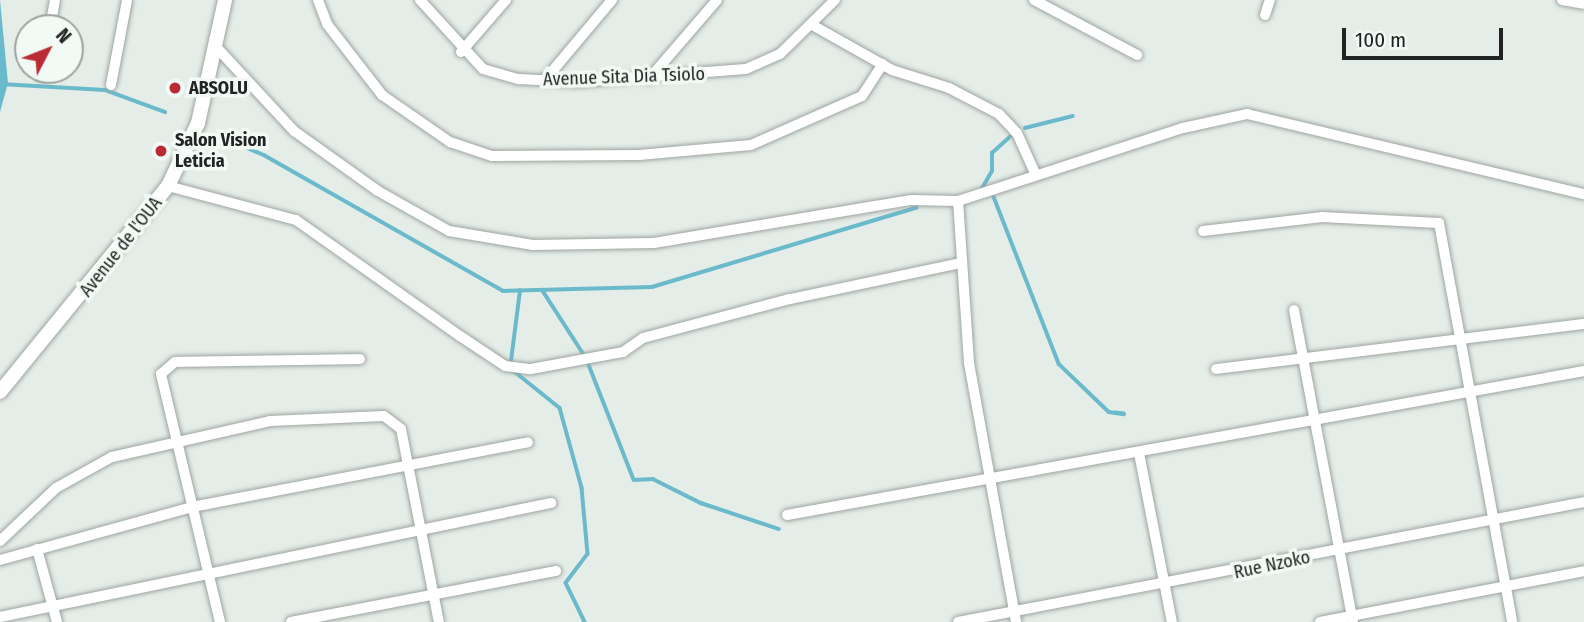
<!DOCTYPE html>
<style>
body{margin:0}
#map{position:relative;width:1584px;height:622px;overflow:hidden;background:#e5ede8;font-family:"Fira Sans Condensed",sans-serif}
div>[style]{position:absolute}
.water>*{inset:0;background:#6bbacb}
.stream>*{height:3.5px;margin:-1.75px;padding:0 1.75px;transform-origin:1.75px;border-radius:1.75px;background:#6bbacb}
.roads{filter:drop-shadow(0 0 2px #9ea5a1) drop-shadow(0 0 2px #9ea5a1)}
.minor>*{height:10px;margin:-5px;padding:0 5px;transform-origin:5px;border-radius:5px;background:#fff}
.primary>*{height:14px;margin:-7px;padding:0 7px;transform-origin:7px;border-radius:7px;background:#fff}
.dots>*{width:19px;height:19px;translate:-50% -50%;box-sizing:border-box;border:4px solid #f2faf5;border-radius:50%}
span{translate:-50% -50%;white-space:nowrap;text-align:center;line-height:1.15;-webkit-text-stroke:7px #f2faf5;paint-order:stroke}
.street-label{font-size:18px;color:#212422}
.poi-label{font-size:18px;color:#212422;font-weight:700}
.left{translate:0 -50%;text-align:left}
.north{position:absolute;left:14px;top:14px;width:70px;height:70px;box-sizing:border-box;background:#f2faf5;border:2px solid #9ea4a1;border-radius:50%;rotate:48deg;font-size:19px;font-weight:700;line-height:28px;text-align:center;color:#212422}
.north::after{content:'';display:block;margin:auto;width:24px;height:32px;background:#bb2b34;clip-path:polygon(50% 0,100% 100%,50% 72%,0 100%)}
.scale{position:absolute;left:1342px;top:28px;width:161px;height:32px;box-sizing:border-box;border:4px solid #212422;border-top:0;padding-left:9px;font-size:21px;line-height:24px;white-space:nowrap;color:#212422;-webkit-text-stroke:5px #f2faf5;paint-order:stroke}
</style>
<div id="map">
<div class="water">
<div style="clip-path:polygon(0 0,8px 83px,0 112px)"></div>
</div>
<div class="stream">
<div style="left:0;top:84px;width:105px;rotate:3.3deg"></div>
<div style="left:105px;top:90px;width:64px;rotate:20.1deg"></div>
<div style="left:1025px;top:128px;width:49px;rotate:-14deg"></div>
<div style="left:224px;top:138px;width:43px;rotate:23deg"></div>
<div style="left:264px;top:155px;width:275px;rotate:29.6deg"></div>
<div style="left:503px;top:291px;width:149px;rotate:-1.5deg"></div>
<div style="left:652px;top:287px;width:276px;rotate:-16.7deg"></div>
<div style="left:981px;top:190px;width:22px;rotate:-60deg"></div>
<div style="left:992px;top:171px;width:18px;rotate:-90deg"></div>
<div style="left:992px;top:153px;width:24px;rotate:-42deg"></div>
<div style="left:994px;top:197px;width:179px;rotate:68.7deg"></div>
<div style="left:1059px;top:364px;width:69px;rotate:43.8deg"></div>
<div style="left:1109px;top:412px;width:15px;rotate:8deg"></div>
<div style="left:1124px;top:414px;width:8px;rotate:-173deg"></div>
<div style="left:543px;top:291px;width:74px;rotate:57.2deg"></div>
<div style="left:511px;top:361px;width:71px;rotate:-82.7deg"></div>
<div style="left:589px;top:365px;width:123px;rotate:68.6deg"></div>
<div style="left:634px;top:480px;width:19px;rotate:-3deg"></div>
<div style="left:653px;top:479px;width:54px;rotate:26.6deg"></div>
<div style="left:701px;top:503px;width:82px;rotate:18.4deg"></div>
<div style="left:514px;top:371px;width:59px;rotate:38.8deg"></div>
<div style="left:560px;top:408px;width:83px;rotate:74.6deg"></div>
<div style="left:582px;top:488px;width:66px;rotate:84.8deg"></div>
<div style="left:588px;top:554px;width:36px;rotate:127deg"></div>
<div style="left:566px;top:583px;width:43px;rotate:64deg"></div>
</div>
<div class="roads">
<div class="minor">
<div style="left:318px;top:0;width:26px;rotate:69deg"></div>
<div style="left:327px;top:24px;width:90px;rotate:52.2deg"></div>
<div style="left:382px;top:95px;width:83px;rotate:34.7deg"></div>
<div style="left:450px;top:142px;width:44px;rotate:18.4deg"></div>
<div style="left:492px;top:156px;width:147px;rotate:-0.4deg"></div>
<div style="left:639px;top:155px;width:112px;rotate:-5.1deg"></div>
<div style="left:751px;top:145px;width:121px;rotate:-23.8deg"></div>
<div style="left:862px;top:96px;width:38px;rotate:-57deg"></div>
<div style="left:420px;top:0;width:93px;rotate:47.6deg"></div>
<div style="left:483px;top:69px;width:37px;rotate:16deg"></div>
<div style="left:519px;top:79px;width:57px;rotate:3deg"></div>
<div style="left:576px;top:82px;width:170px;rotate:-4.4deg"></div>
<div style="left:746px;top:69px;width:37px;rotate:-24deg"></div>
<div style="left:780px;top:54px;width:77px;rotate:-44.5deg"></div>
<div style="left:1034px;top:0;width:117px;rotate:28.1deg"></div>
<div style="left:1562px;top:0;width:22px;rotate:10deg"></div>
<div style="left:1265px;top:15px;width:16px;rotate:-72deg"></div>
<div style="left:814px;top:26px;width:90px;rotate:29.4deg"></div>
<div style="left:892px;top:70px;width:60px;rotate:17.5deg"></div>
<div style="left:949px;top:88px;width:56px;rotate:27.5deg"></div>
<div style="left:999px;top:114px;width:26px;rotate:47deg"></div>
<div style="left:1017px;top:133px;width:44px;rotate:65.8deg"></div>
<div style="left:50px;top:28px;width:28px;rotate:-80deg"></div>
<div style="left:219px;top:50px;width:110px;rotate:47.2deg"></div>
<div style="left:294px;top:131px;width:103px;rotate:35.5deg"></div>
<div style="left:378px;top:191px;width:81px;rotate:29.4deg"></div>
<div style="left:449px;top:231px;width:85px;rotate:9.5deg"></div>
<div style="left:533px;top:245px;width:121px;rotate:-0.9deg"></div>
<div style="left:654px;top:243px;width:261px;rotate:-9.5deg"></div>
<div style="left:911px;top:200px;width:47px;rotate:1.2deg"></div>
<div style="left:958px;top:201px;width:237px;rotate:-18deg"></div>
<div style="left:1183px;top:128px;width:66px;rotate:-12.3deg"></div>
<div style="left:1247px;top:114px;width:346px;rotate:13.4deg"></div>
<div style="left:461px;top:52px;width:69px;rotate:-49.1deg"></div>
<div style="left:41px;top:76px;width:6px;rotate:-81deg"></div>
<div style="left:649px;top:79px;width:104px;rotate:-49.3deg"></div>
<div style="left:544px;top:81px;width:106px;rotate:-50deg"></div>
<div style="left:111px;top:85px;width:86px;rotate:-79.3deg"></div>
<div style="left:168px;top:186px;width:132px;rotate:14.9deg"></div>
<div style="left:296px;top:220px;width:201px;rotate:35.3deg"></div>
<div style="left:460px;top:336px;width:54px;rotate:33.7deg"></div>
<div style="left:505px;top:366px;width:26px;rotate:7deg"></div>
<div style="left:531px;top:369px;width:94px;rotate:-10.5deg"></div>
<div style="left:623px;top:352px;width:24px;rotate:-35deg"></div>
<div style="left:643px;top:338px;width:152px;rotate:-14.9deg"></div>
<div style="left:790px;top:299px;width:175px;rotate:-11.9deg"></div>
<div style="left:958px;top:201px;width:162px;rotate:86.1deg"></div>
<div style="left:969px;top:363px;width:263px;rotate:79.7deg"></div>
<div style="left:1203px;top:231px;width:120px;rotate:-6.7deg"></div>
<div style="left:1322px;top:217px;width:117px;rotate:2.9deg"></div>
<div style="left:1439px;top:223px;width:406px;rotate:79.6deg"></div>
<div style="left:1294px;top:310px;width:318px;rotate:79.3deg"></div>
<div style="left:1216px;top:369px;width:371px;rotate:-7deg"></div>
<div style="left:1139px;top:453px;width:172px;rotate:79deg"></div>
<div style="left:787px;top:515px;width:810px;rotate:-10.24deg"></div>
<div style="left:0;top:541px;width:77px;rotate:-43.4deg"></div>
<div style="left:56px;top:488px;width:64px;rotate:-29deg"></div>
<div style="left:112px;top:457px;width:162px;rotate:-12.8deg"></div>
<div style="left:270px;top:421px;width:114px;rotate:-2.5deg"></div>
<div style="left:384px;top:416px;width:21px;rotate:37deg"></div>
<div style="left:401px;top:429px;width:197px;rotate:78.9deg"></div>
<div style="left:37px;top:549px;width:76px;rotate:74.7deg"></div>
<div style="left:0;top:560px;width:199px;rotate:-15.4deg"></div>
<div style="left:192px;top:507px;width:342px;rotate:-10.9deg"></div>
<div style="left:0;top:617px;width:563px;rotate:-11.69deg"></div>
<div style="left:220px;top:622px;width:255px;rotate:-103.4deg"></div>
<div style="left:161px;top:374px;width:18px;rotate:-41deg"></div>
<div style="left:175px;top:362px;width:185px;rotate:-0.9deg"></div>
<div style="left:291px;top:622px;width:270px;rotate:-10.9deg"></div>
<div style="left:958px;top:622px;width:637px;rotate:-10.85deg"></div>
<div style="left:1320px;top:622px;width:269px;rotate:-10.9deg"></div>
</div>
<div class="primary">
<div style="left:0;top:392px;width:266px;rotate:-50.8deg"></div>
<div style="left:168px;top:186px;width:70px;rotate:-64.5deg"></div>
<div style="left:198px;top:123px;width:126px;rotate:-77.6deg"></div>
</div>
</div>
<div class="dots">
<div style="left:175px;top:88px;background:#bb2b34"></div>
<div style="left:161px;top:151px;background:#bb2b34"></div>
</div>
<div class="street-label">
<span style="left:624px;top:77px;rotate:-2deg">Avenue Sita Dia Tsiolo</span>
<span style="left:121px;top:247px;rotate:-52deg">Avenue de l'OUA</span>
<span style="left:1272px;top:565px;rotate:-12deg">Rue Nzoko</span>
</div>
<div class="poi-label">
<span class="left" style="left:189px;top:88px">ABSOLU</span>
<span class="left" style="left:175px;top:151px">Salon Vision<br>Leticia</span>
</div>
<div class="north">N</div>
<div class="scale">100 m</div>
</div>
